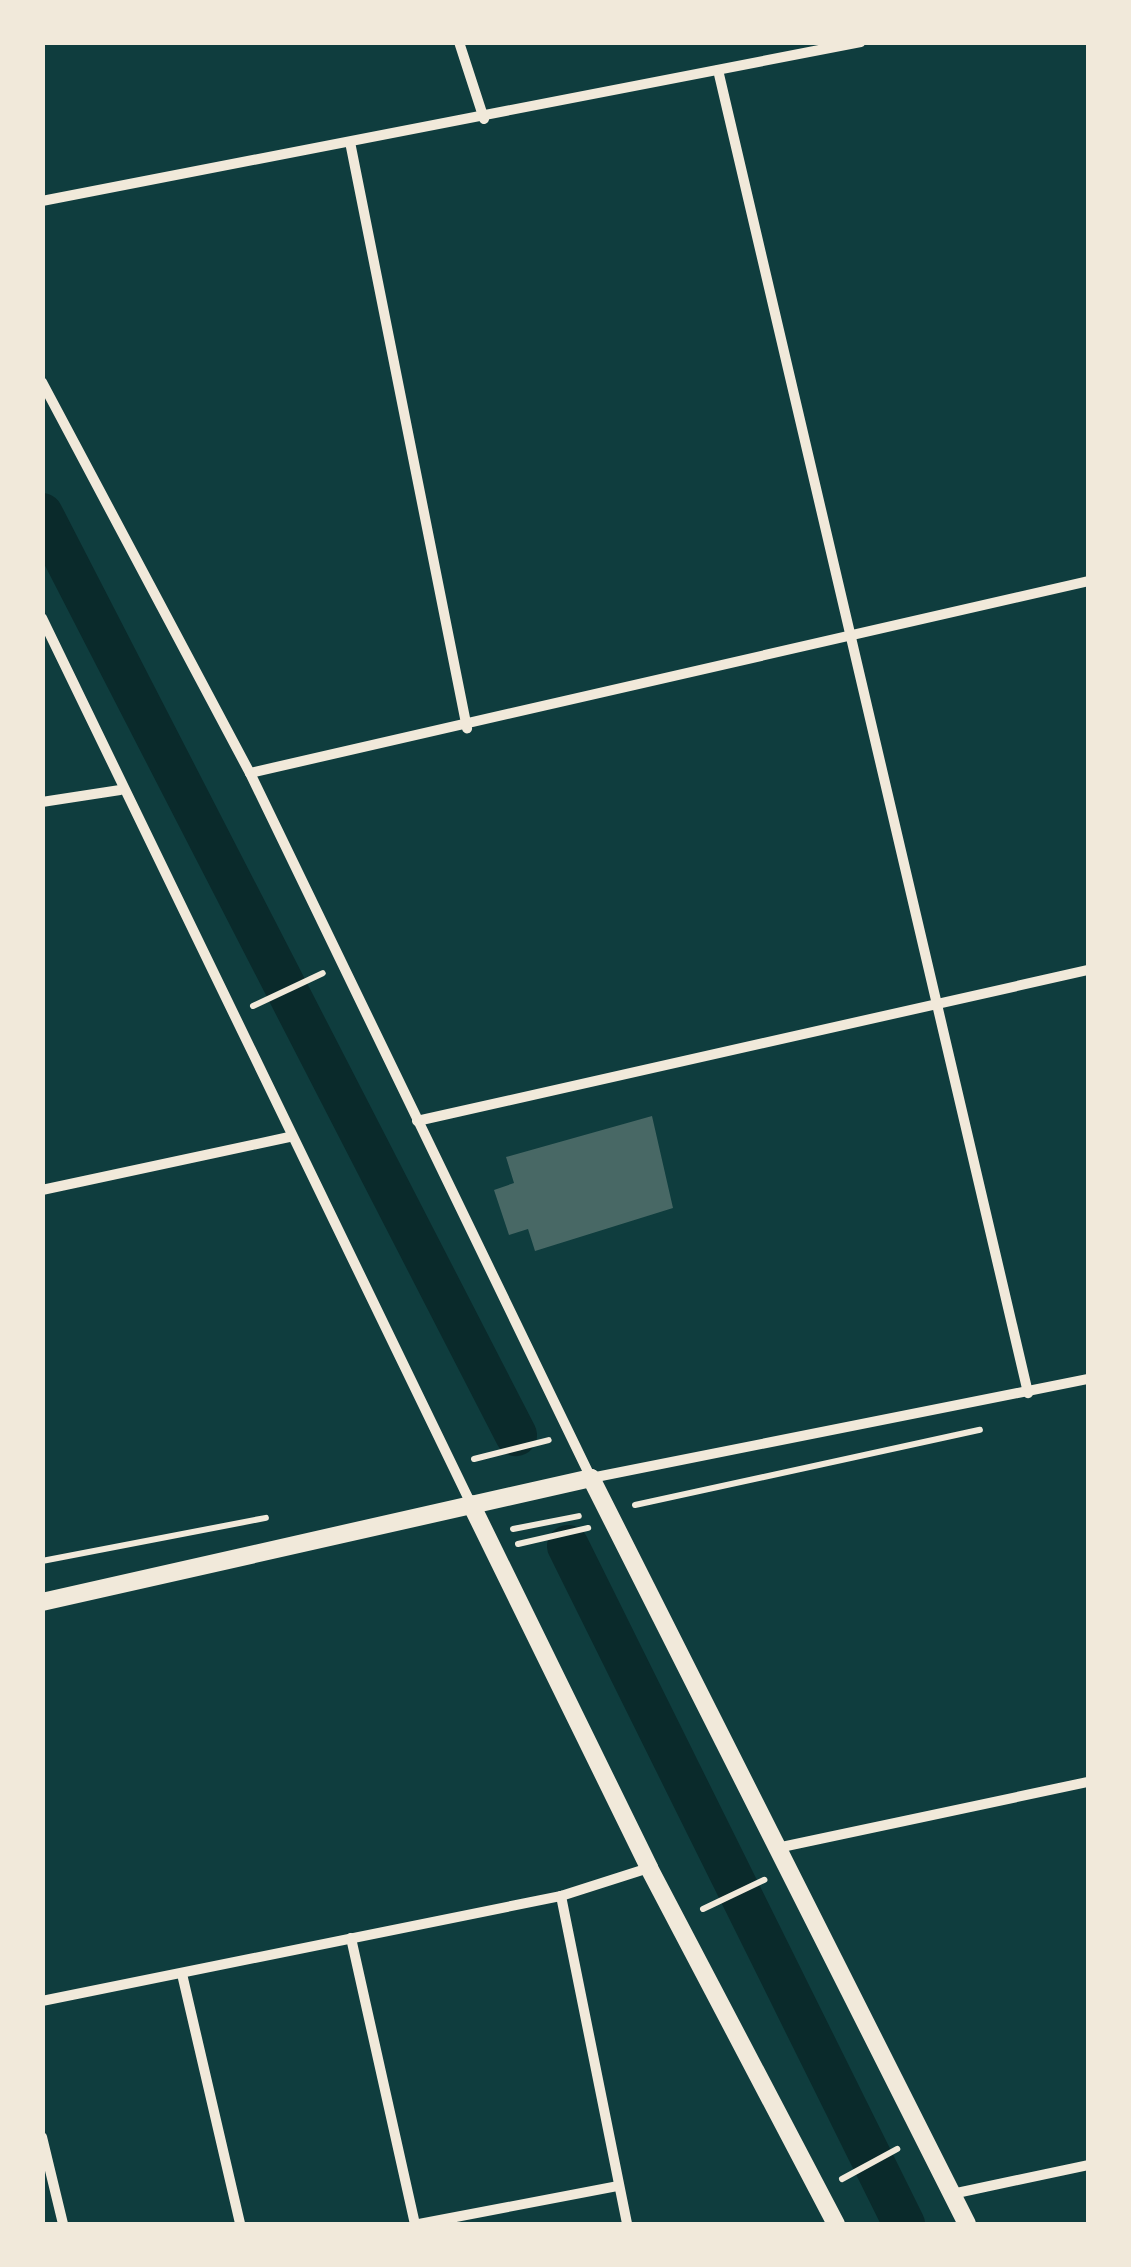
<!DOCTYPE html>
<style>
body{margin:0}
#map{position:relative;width:1131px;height:2267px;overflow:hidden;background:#0f3d3e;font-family:"Source Serif 4",serif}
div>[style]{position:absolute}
.canal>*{height:42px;margin:-21px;padding:0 21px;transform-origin:21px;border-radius:21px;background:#0a2a2b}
.building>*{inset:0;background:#486865}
.path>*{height:6px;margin:-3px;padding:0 3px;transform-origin:3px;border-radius:3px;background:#f1e9da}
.minor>*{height:10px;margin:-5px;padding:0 5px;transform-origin:5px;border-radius:5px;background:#f1e9da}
.tertiary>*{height:18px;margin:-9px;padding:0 9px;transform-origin:9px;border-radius:9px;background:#f1e9da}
span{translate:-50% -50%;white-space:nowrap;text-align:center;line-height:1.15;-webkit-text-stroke:9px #f1e9da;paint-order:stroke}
.frame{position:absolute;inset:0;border:45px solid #f1e9da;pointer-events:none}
</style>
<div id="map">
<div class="canal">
<div style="left:42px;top:514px;width:1036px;rotate:62.77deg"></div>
<div style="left:568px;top:1546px;width:757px;rotate:63.64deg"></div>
</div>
<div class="building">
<div style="clip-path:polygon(652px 1116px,673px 1208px,535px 1251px,528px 1229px,509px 1235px,494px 1190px,514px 1183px,506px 1157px)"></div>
</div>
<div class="path">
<div style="left:253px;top:1006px;width:77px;rotate:-25.2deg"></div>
<div style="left:474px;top:1459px;width:77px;rotate:-14.2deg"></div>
<div style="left:635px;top:1505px;width:353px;rotate:-12.3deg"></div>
<div style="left:513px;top:1529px;width:67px;rotate:-11.1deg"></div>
<div style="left:518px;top:1544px;width:72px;rotate:-12.9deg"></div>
<div style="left:42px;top:1561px;width:228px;rotate:-10.9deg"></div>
<div style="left:703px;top:1909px;width:68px;rotate:-25.4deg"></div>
<div style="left:842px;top:2179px;width:63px;rotate:-28.6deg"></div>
</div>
<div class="minor">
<div style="left:459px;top:42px;width:81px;rotate:72deg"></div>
<div style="left:718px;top:70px;width:1359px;rotate:76.81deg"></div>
<div style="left:350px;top:142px;width:598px;rotate:78.71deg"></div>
<div style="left:42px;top:201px;width:834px;rotate:-10.99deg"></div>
<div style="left:42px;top:382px;width:443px;rotate:62deg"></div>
<div style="left:250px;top:773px;width:783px;rotate:64.19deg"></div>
<div style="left:591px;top:1478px;width:507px;rotate:-11.27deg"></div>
<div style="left:42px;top:618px;width:984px;rotate:64.16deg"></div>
<div style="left:250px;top:773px;width:860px;rotate:-12.9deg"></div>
<div style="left:42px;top:802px;width:79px;rotate:-8.7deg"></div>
<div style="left:417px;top:1121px;width:688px;rotate:-12.68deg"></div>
<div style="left:42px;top:1190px;width:254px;rotate:-12.1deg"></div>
<div style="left:777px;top:1848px;width:318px;rotate:-12deg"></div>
<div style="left:561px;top:1896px;width:335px;rotate:78.6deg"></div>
<div style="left:351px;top:1938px;width:293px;rotate:77.4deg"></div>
<div style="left:182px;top:1974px;width:257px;rotate:76.9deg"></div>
<div style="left:42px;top:2001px;width:530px;rotate:-11.44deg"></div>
<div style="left:561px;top:1896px;width:92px;rotate:-17.7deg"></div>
<div style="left:42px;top:2137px;width:89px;rotate:76.4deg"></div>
<div style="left:952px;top:2194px;width:139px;rotate:-12deg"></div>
<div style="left:419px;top:2224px;width:203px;rotate:-10.8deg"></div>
</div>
<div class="tertiary">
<div style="left:471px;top:1504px;width:405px;rotate:63.9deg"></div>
<div style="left:649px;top:1868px;width:402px;rotate:62.3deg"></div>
<div style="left:42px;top:1602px;width:563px;rotate:-12.73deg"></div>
<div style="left:591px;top:1478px;width:835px;rotate:63.25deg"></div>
</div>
<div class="frame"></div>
</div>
